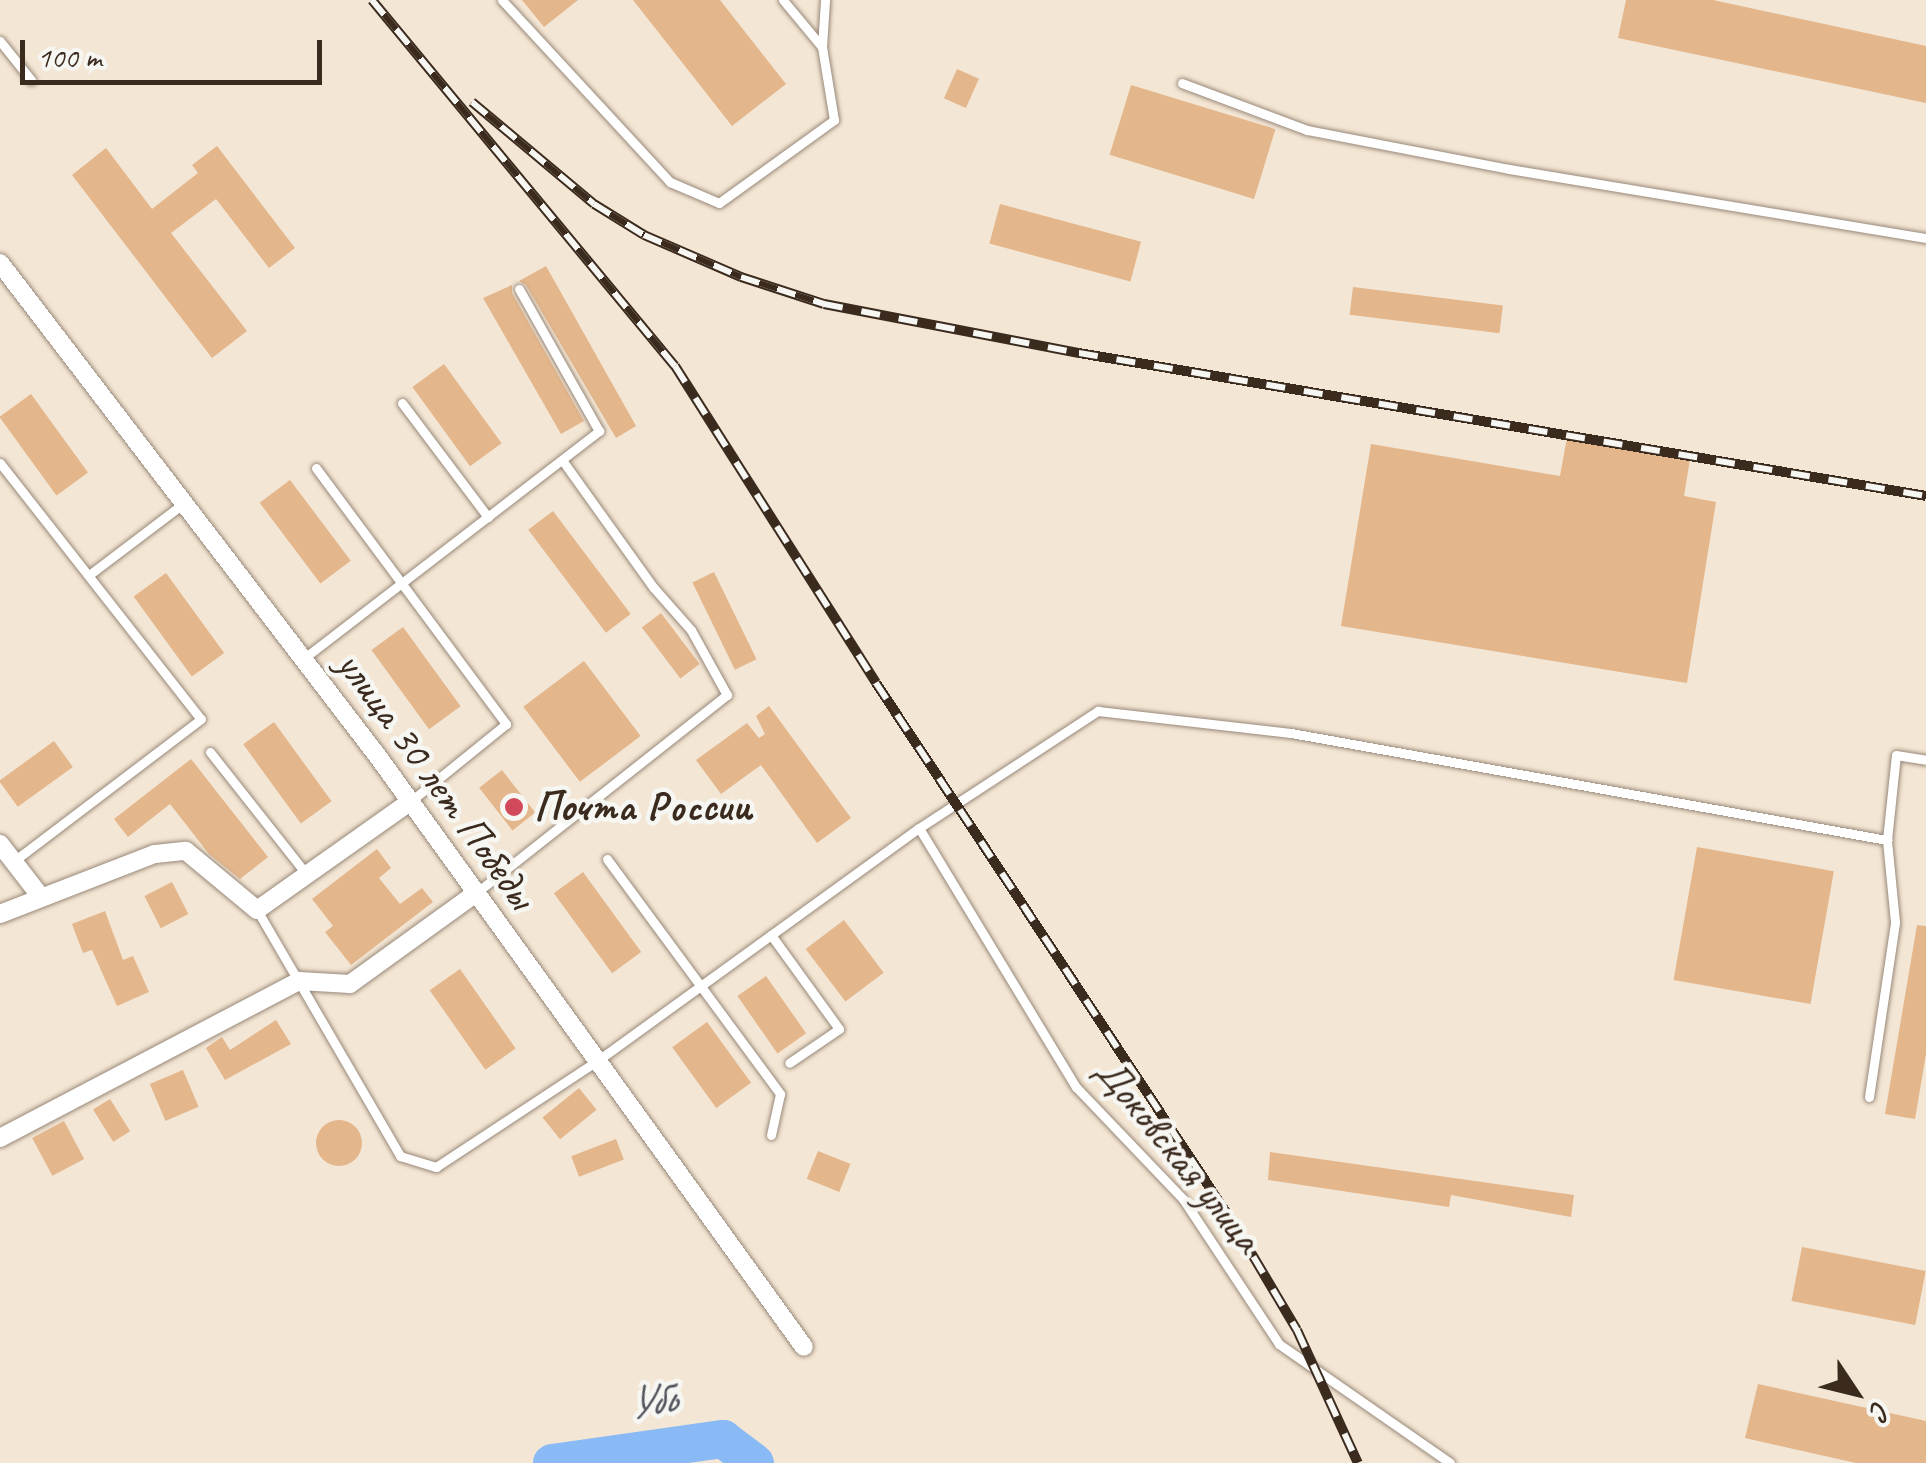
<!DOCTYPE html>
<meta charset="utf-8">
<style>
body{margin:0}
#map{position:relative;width:1926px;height:1463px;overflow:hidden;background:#f4e6d4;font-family:Caveat,sans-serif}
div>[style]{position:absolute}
.river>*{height:38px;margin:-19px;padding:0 19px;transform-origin:19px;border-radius:19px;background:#8abaf6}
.building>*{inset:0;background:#e3b68c;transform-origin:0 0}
.round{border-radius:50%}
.roads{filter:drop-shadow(0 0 2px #988879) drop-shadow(0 0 2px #988879)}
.service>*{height:9px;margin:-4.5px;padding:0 4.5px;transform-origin:4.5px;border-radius:4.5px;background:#fff}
.minor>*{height:18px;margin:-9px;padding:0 9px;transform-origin:9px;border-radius:9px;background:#fff}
.rail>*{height:10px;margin-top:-5px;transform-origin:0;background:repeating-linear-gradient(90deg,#f6f6f2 0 19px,#3b2a1e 0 38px);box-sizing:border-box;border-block:2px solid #3b2a1e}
.dots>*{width:28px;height:28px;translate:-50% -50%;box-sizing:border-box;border:5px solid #f6f6f2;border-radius:50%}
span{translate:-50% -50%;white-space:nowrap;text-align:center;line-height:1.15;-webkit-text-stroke:9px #f6f6f2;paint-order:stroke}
.street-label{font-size:42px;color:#3b2a1e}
.poi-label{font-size:42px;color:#3b2a1e;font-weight:700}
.left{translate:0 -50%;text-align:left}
.water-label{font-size:45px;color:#53555f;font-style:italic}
.north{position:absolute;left:1806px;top:1343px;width:100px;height:100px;-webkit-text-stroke:8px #f6f6f2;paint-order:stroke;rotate:125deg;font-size:28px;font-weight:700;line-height:40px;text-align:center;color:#3b2a1e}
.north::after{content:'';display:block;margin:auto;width:35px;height:45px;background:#3b2a1e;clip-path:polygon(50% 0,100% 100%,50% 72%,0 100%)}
.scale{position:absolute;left:20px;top:40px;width:302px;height:45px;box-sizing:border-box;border:5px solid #3b2a1e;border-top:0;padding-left:12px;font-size:30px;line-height:35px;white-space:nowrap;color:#3b2a1e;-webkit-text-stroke:8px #f6f6f2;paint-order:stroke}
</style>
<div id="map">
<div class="river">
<div style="left:552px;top:1463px;width:173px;rotate:-8deg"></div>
<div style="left:723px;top:1439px;width:40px;rotate:37deg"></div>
</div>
<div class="building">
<div style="clip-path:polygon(522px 0,578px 0,544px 27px)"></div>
<div style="clip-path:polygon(633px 0,720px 0,786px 84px,732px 126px)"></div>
<div style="clip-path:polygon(1626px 0,1713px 0,1926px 46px,1926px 103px,1618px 38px)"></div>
<div style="left:957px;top:69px;width:24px;height:32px;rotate:24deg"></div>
<div style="left:1131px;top:85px;width:151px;height:73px;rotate:17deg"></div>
<div style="clip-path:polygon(217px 146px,295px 248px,269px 268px,216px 199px,171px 233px,247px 331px,212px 358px,72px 175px,106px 148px,152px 209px,198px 173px,192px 165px)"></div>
<div style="left:1000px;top:204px;width:146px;height:41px;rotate:15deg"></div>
<div style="clip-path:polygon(546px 266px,636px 426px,616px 438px,526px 285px,519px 281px)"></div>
<div style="clip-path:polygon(512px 285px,512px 293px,584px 421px,561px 434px,483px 298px)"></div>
<div style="left:1353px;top:287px;width:151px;height:28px;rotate:7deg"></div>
<div style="left:444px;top:364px;width:98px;height:39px;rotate:54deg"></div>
<div style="left:31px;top:394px;width:97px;height:39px;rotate:54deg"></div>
<div style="clip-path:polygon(1568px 432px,1691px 453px,1684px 496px,1716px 502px,1687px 683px,1341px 626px,1371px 444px,1560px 476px)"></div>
<div style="left:290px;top:480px;width:101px;height:38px;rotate:53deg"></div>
<div style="left:553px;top:511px;width:129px;height:31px;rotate:53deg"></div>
<div style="left:714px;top:572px;width:97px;height:24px;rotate:64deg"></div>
<div style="left:166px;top:573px;width:99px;height:40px;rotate:54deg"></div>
<div style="left:661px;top:613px;width:64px;height:24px;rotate:53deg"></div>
<div style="left:403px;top:627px;width:98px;height:39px;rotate:54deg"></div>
<div style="left:584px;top:661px;width:94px;height:76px;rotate:53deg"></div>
<div style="clip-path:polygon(769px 706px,851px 818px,817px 843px,761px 765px,721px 794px,696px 760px,747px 723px,759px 738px,765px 734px,756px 716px)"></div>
<div style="left:274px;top:722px;width:98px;height:38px;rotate:54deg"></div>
<div style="left:54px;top:741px;width:32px;height:68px;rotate:54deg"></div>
<div style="clip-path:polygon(191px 759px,268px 857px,240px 879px,209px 854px,170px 804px,128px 837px,114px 819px)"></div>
<div style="left:502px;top:770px;width:54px;height:29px;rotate:52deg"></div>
<div style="left:1697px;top:847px;width:139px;height:135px;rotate:10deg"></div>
<div style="clip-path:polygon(377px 849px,391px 868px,379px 878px,400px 904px,422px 888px,433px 902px,351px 965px,325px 932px,333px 926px,312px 899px)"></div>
<div style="left:583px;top:872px;width:99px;height:36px;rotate:54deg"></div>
<div style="left:172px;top:882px;width:36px;height:31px;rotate:63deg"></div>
<div style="clip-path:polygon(105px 911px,123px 960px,133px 956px,149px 992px,117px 1006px,92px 950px,83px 953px,72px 924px)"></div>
<div style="left:844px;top:920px;width:66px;height:48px;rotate:53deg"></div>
<div style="clip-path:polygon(1917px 925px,1926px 926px,1926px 1054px,1915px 1119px,1885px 1114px)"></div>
<div style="left:460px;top:969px;width:97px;height:37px;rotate:55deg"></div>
<div style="left:766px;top:976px;width:70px;height:35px;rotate:55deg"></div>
<div style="clip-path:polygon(276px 1020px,291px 1044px,225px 1080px,206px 1048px,222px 1037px,230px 1050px)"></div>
<div style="left:707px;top:1022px;width:75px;height:43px;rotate:54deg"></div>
<div style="left:183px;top:1070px;width:40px;height:36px;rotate:67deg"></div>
<div style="left:579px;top:1088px;width:28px;height:47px;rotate:51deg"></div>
<div style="left:110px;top:1099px;width:38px;height:20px;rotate:58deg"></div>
<div class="round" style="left:316px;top:1120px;width:46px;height:46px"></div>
<div style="left:64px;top:1121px;width:43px;height:36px;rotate:62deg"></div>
<div style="left:616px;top:1139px;width:22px;height:48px;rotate:69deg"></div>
<div style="left:818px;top:1151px;width:35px;height:30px;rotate:22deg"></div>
<div style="clip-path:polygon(1270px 1152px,1574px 1195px,1571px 1217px,1451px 1195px,1449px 1207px,1268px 1180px)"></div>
<div style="left:1802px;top:1247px;width:126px;height:55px;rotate:11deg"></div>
<div style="clip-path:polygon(1758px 1384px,1926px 1421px,1926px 1463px,1856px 1463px,1745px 1438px)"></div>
</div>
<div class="roads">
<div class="service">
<div style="left:502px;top:0;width:248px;rotate:47.3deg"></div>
<div style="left:670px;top:182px;width:53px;rotate:23.2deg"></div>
<div style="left:719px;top:203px;width:142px;rotate:-35.8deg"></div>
<div style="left:834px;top:120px;width:74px;rotate:-99.3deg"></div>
<div style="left:822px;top:47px;width:47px;rotate:-86.3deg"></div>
<div style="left:783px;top:0;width:61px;rotate:50.3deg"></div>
<div style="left:0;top:41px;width:50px;rotate:51.5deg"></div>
<div style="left:1182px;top:83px;width:134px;rotate:20.6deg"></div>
<div style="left:1307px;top:130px;width:206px;rotate:10.9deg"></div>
<div style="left:1509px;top:169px;width:423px;rotate:9.4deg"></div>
<div style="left:402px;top:403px;width:143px;rotate:53deg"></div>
<div style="left:0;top:463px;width:325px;rotate:51.9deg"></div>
<div style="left:201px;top:719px;width:235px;rotate:142.8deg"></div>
<div style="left:316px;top:468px;width:319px;rotate:53.4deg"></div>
<div style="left:506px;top:724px;width:122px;rotate:141deg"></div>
<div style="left:89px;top:575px;width:119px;rotate:-37.2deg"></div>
<div style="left:303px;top:659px;width:374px;rotate:-37.6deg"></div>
<div style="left:599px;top:431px;width:163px;rotate:-119.4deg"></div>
<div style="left:210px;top:752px;width:157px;rotate:51.7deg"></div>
<div style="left:919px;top:828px;width:303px;rotate:58.8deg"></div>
<div style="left:1076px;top:1087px;width:155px;rotate:46.3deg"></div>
<div style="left:1183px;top:1199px;width:174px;rotate:56.5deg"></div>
<div style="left:1279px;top:1344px;width:208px;rotate:34.8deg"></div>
<div style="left:607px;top:859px;width:292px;rotate:53.6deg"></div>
<div style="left:780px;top:1094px;width:42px;rotate:102.4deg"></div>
<div style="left:476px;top:893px;width:320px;rotate:-38.3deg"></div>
<div style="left:727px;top:695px;width:74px;rotate:-119deg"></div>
<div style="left:691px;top:630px;width:57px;rotate:-131.5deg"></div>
<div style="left:653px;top:587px;width:156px;rotate:-125.6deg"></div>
<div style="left:257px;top:910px;width:285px;rotate:59.8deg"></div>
<div style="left:400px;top:1156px;width:38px;rotate:17deg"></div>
<div style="left:436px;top:1167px;width:193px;rotate:-33.4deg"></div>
<div style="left:597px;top:1061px;width:397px;rotate:-35.9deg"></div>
<div style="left:919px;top:828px;width:214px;rotate:-33.2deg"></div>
<div style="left:1098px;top:711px;width:194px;rotate:6.5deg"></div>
<div style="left:1291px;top:733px;width:606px;rotate:10.18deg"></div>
<div style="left:771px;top:935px;width:116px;rotate:54.1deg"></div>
<div style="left:839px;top:1029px;width:60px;rotate:145.8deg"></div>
<div style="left:1869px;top:1097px;width:177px;rotate:-81.5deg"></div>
<div style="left:1895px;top:922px;width:82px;rotate:-95.6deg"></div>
<div style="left:1887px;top:840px;width:85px;rotate:-84deg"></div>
<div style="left:1896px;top:755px;width:30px;rotate:9deg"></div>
</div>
<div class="minor">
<div style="left:0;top:263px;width:623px;rotate:52.56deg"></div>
<div style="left:379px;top:758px;width:726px;rotate:54.19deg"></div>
<div style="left:0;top:844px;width:67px;rotate:52.3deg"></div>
<div style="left:0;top:914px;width:166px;rotate:-21.2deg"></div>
<div style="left:155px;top:854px;width:31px;rotate:-6deg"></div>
<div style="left:186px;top:851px;width:92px;rotate:39.7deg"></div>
<div style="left:257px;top:910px;width:189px;rotate:-35.3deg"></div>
<div style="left:0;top:1138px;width:338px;rotate:-27.7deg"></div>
<div style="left:299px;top:981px;width:51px;rotate:3.4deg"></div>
<div style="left:350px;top:984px;width:155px;rotate:-35.8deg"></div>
</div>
</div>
<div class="rail">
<div style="left:372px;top:0;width:475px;rotate:50.4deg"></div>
<div style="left:675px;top:366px;width:375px;rotate:57.6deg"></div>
<div style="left:876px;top:683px;width:649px;rotate:56.51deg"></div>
<div style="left:1234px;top:1224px;width:123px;rotate:59.3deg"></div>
<div style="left:1297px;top:1330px;width:146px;rotate:65.4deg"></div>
<div style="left:472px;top:102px;width:159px;rotate:39.9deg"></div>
<div style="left:594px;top:204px;width:59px;rotate:31.8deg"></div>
<div style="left:644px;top:235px;width:106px;rotate:23.4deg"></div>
<div style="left:741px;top:277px;width:87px;rotate:18deg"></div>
<div style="left:824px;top:304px;width:260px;rotate:10.9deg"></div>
<div style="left:1079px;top:353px;width:859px;rotate:9.58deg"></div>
</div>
<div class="dots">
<div style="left:514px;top:807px;background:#d1495b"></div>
</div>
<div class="street-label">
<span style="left:436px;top:780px;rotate:54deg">улица 30 лет Победы</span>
<span style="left:1178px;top:1155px;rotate:51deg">Доковская улица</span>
</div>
<div class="poi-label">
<span class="left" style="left:534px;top:807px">Почта России</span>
</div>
<div class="water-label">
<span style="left:651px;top:1401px;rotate:-8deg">Убь</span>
</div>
<div class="north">С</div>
<div class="scale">100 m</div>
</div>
